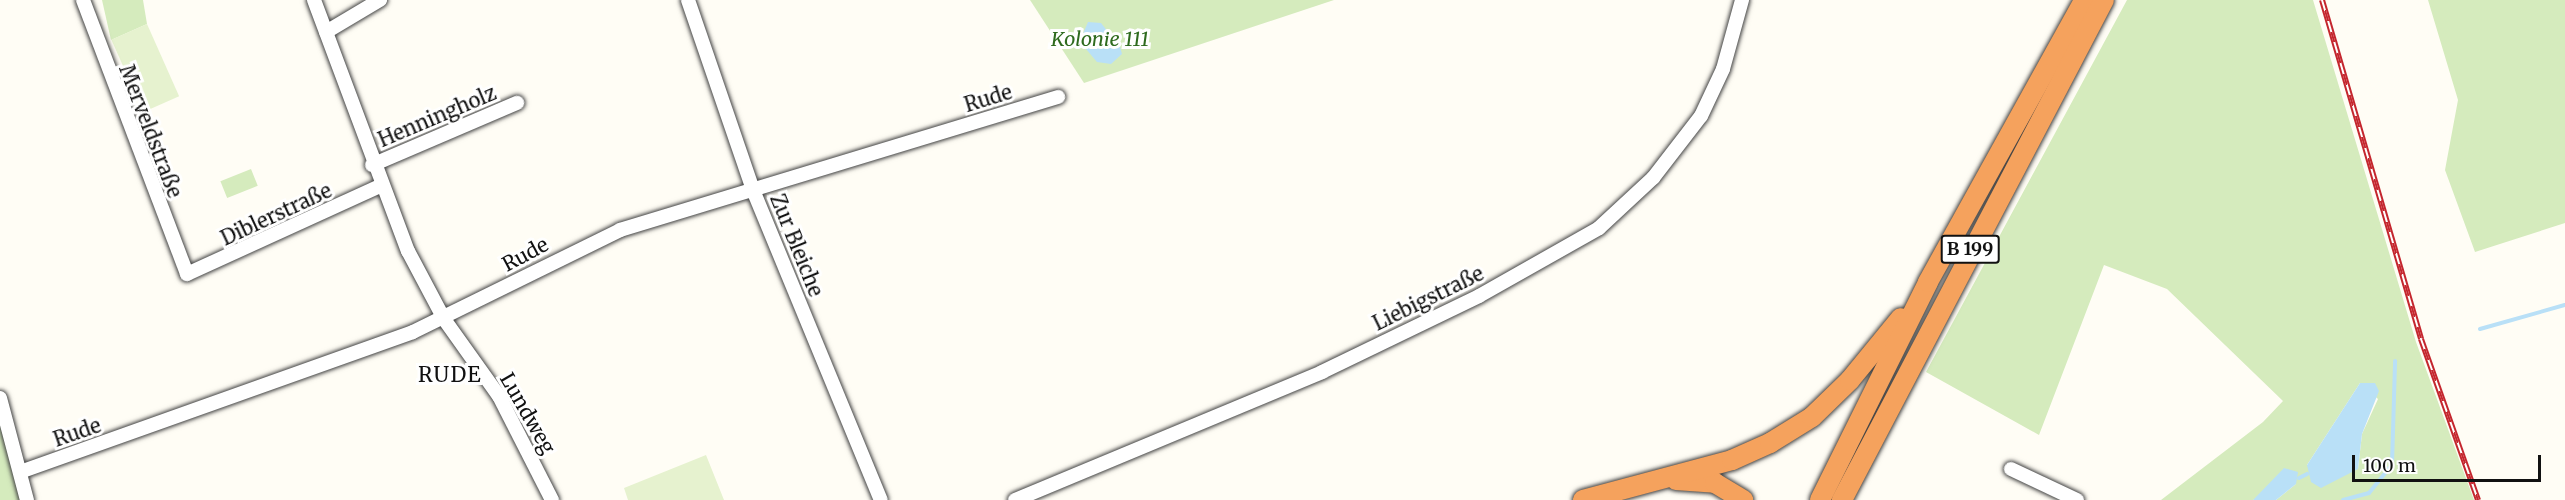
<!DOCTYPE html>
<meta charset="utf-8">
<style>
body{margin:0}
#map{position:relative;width:2565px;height:500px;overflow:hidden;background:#fffdf5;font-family:Merriweather,serif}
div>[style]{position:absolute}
.green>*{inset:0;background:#d5ebbd;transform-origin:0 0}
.pitch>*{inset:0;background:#e6f2cf;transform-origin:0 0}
.water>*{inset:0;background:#b9e0f7}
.stream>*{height:4px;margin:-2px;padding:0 2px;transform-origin:2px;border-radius:2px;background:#b9e0f7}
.roads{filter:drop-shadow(0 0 2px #444) drop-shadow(0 0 2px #444)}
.minor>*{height:14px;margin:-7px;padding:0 7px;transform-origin:7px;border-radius:7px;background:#fff}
.highway>*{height:20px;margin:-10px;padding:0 10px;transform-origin:10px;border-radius:10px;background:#f5a25d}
.rail>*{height:6px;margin-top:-3px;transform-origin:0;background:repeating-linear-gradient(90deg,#fff 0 11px,#c4262e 0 22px);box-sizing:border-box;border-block:2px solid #c4262e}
span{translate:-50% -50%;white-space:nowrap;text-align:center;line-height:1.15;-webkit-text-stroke:6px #fff;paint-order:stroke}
.shield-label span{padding:2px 4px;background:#fff;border:2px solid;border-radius:4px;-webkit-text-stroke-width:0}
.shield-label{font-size:18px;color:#111;font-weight:700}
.park-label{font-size:20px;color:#2f6b1f;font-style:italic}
.street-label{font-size:20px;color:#111}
.neighbourhood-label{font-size:21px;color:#111;letter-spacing:1.5px}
.scale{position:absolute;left:2352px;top:455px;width:189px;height:27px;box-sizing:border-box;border:3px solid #111;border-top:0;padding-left:8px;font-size:18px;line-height:21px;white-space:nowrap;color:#111;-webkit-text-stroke:4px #fff;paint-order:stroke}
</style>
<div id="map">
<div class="green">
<div style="clip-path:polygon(102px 0,143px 0,147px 24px,111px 40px)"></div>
<div style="clip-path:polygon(1030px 0,1334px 0,1084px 83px)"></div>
<div style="clip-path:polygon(evenodd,2127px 0,2313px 0,2416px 342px,2474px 500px,2276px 500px,2296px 484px,2253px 500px,2161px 500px,2263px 422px,2283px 401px,2167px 289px,2104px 265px,2039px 435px,1926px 372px,2127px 0,2360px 383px,2378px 399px,2362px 434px,2358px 469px,2307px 465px,2360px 383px)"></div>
<div style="clip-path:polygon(2428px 0,2565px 0,2565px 223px,2475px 252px,2445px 170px,2458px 100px)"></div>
<div style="left:251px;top:169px;width:18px;height:33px;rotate:68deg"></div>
<div style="clip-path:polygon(0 423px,20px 500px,0 500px)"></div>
</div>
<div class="pitch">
<div style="left:147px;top:24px;width:79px;height:39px;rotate:66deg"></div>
<div style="clip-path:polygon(706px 455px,724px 500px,628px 500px,624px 488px)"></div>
</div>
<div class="water">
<div style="clip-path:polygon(1088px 22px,1101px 23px,1120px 47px,1122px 54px,1111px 64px,1097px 62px,1086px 49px,1082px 36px)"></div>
<div style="clip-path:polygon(2360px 383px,2375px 383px,2379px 391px,2362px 434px,2358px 469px,2321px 488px,2311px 482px,2307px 465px)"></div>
<div style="clip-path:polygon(2284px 468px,2298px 472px,2296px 484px,2276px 500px,2253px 500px)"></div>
</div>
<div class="stream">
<div style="left:2480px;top:329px;width:88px;rotate:-15.8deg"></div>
<div style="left:2299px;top:478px;width:9px;rotate:-27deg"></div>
<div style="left:2343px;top:500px;width:27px;rotate:-15deg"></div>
<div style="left:2369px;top:493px;width:36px;rotate:-51deg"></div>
<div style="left:2392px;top:465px;width:104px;rotate:-88.3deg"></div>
</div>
<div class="roads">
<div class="minor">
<div style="left:83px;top:0;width:293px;rotate:69.2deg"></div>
<div style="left:187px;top:274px;width:212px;rotate:-24.5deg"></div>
<div style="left:314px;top:0;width:268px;rotate:69.5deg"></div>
<div style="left:408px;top:251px;width:77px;rotate:62.1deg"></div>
<div style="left:444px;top:319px;width:95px;rotate:54.5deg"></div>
<div style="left:499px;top:396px;width:117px;rotate:63deg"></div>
<div style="left:688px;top:0;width:201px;rotate:71.1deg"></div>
<div style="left:753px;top:190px;width:335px;rotate:67.6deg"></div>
<div style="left:326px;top:32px;width:63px;rotate:-30.7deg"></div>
<div style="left:372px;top:165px;width:158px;rotate:-23.2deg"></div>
<div style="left:0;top:398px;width:106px;rotate:75.2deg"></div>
<div style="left:2011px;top:469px;width:73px;rotate:25.2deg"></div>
<div style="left:20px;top:472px;width:417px;rotate:-19.6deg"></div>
<div style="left:413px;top:332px;width:231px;rotate:-26.2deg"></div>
<div style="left:620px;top:230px;width:458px;rotate:-16.9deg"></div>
<div style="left:1015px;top:500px;width:333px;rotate:-22.6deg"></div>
<div style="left:1322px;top:372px;width:174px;rotate:-25.8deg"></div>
<div style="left:1479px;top:296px;width:138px;rotate:-29.5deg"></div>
<div style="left:1599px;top:228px;width:74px;rotate:-42.8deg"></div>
<div style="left:1653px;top:178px;width:78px;rotate:-52.3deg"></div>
<div style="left:1701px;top:116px;width:52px;rotate:-64.9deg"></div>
<div style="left:1723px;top:69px;width:72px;rotate:-74.6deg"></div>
</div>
<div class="highway">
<div style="left:1676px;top:480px;width:39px;rotate:4deg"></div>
<div style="left:1715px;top:483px;width:33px;rotate:31deg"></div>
<div style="left:1583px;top:500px;width:154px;rotate:-15deg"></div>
<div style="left:1732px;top:460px;width:42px;rotate:-24.1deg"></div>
<div style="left:1770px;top:443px;width:49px;rotate:-31.8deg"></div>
<div style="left:1812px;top:417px;width:53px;rotate:-44.2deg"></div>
<div style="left:1850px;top:380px;width:80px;rotate:-50.6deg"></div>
<div style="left:1820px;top:500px;width:243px;rotate:-63.6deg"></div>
<div style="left:1928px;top:282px;width:322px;rotate:-61deg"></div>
<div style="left:1842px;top:500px;width:564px;rotate:-62.35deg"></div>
</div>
</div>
<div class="rail">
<div style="left:2322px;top:0;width:353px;rotate:73.7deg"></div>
<div style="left:2421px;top:339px;width:171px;rotate:70.5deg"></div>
</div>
<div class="shield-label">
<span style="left:1970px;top:249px">B 199</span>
</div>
<div class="park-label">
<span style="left:1100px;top:38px">Kolonie 111</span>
</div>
<div class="street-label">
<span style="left:988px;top:98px;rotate:-17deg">Rude</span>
<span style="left:437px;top:116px;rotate:-23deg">Henningholz</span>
<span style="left:151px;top:131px;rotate:69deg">Merveldstraße</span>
<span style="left:276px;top:214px;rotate:-25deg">Diblerstraße</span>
<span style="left:797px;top:245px;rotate:68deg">Zur Bleiche</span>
<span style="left:525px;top:254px;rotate:-28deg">Rude</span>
<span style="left:1428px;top:298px;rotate:-26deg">Liebigstraße</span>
<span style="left:528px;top:413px;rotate:60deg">Lundweg</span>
<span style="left:77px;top:432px;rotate:-19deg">Rude</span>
</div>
<div class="neighbourhood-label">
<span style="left:450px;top:375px">RUDE</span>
</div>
<div class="scale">100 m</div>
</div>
